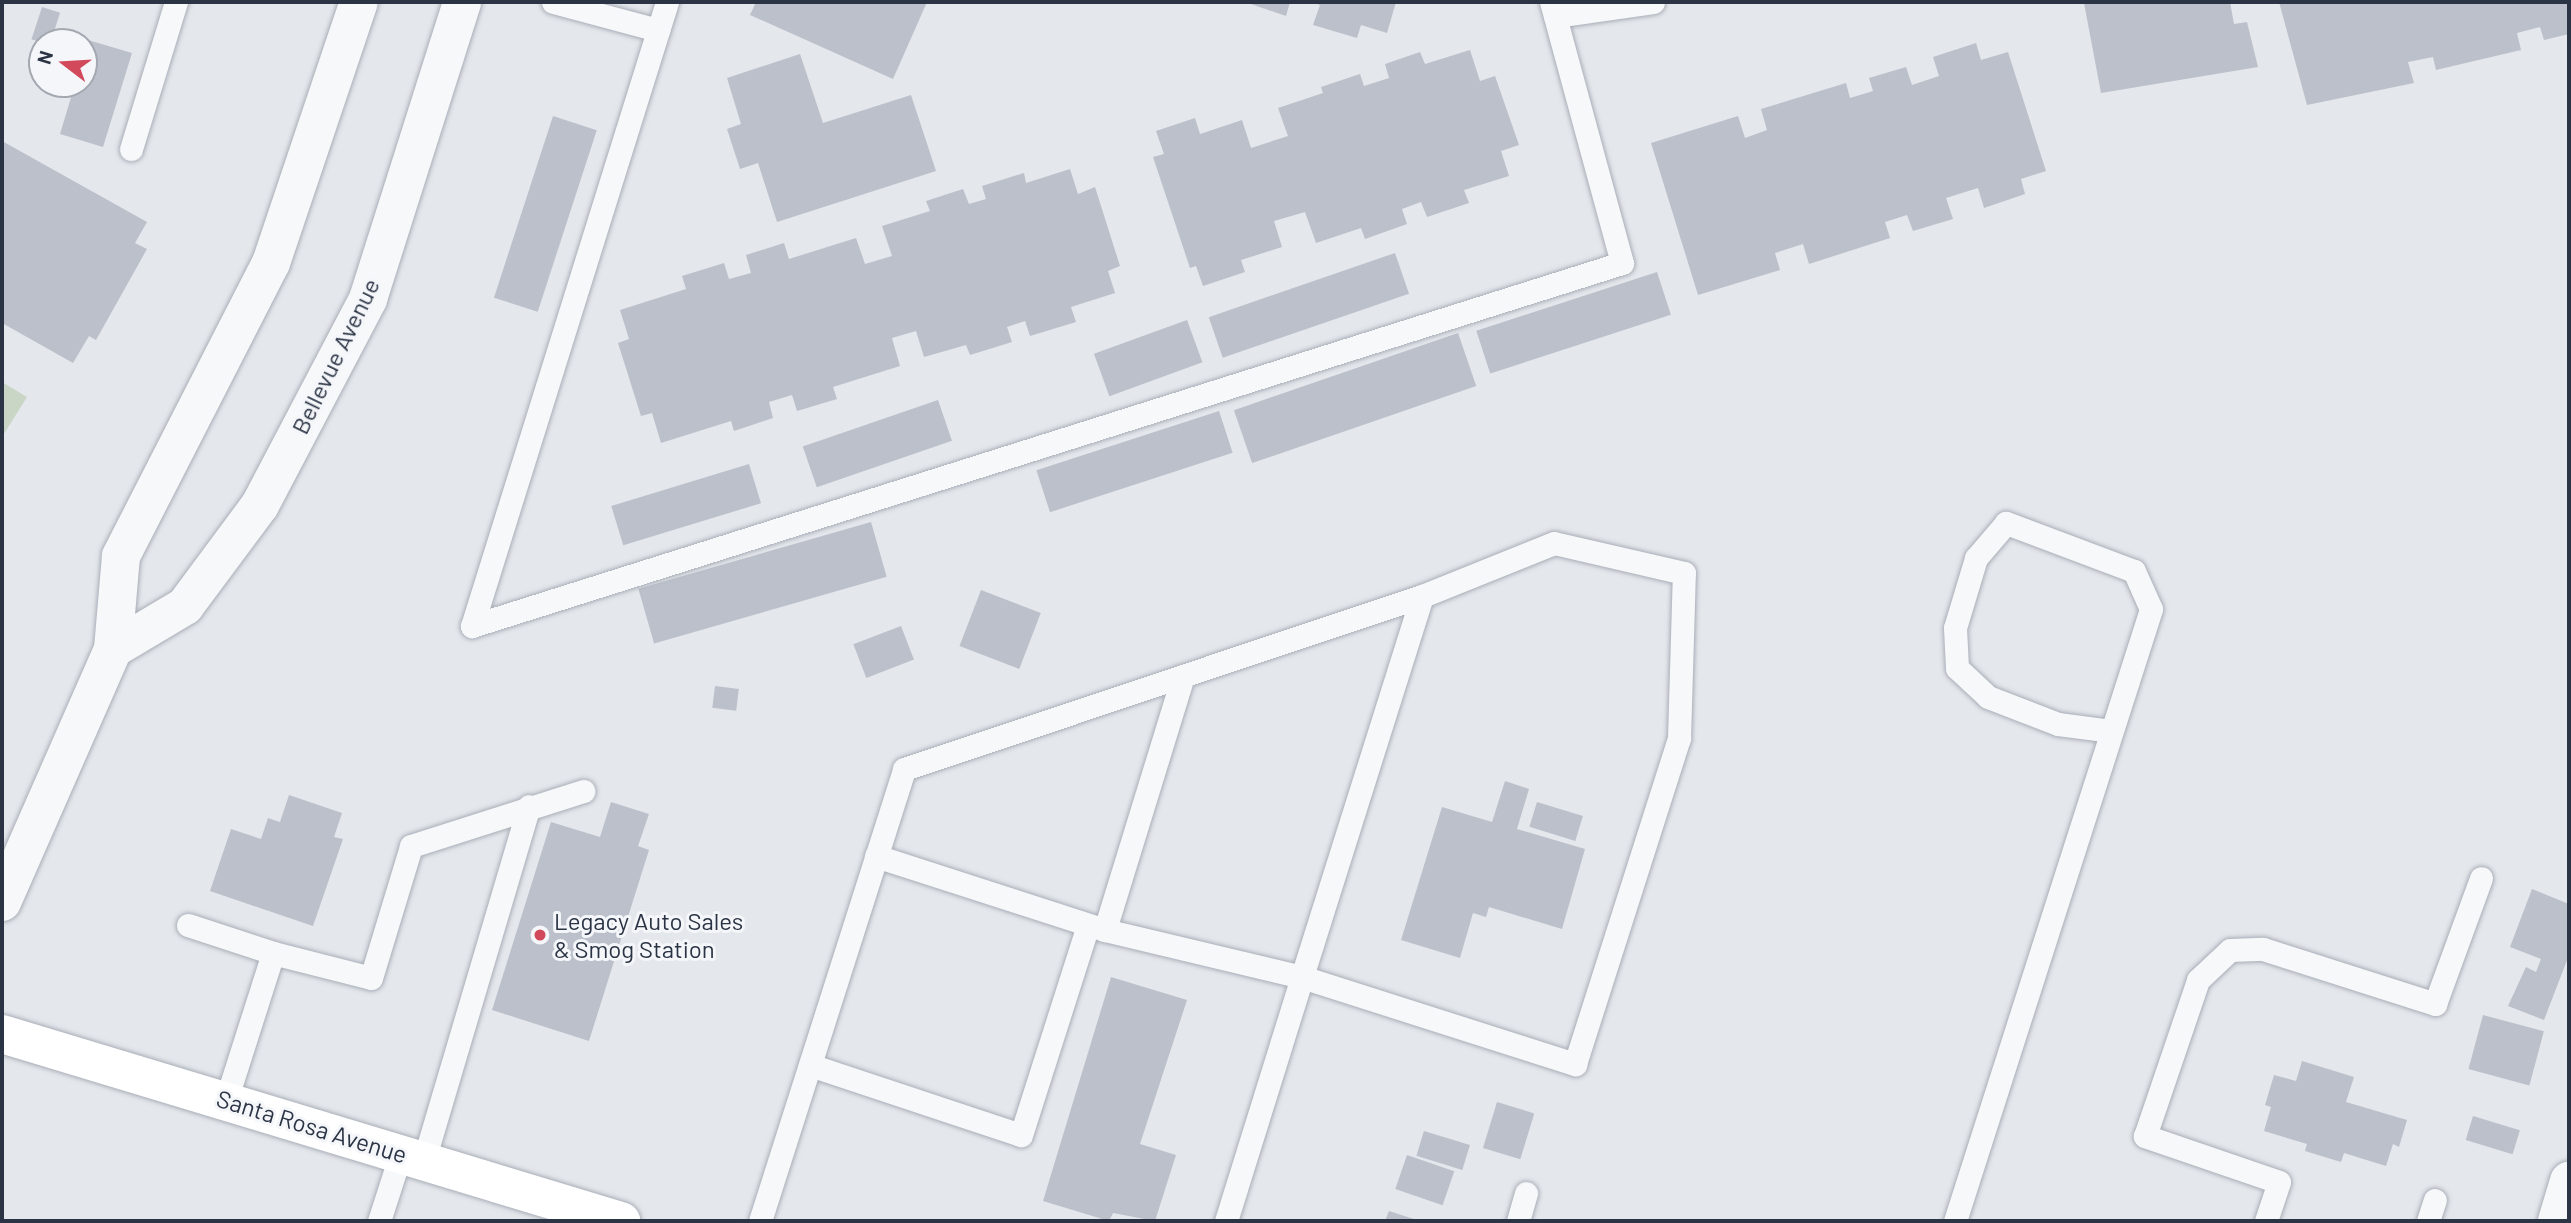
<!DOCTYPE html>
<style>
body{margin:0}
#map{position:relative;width:2571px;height:1223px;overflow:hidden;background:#e4e7ec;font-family:Barlow,sans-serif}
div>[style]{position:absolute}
.green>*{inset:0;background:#c9d6c5}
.building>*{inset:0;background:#bbc0ca;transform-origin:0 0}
.roads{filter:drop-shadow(0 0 2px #a9aeb7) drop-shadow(0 0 2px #a9aeb7)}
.lane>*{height:23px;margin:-11.5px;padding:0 11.5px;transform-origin:11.5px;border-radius:11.5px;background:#f7f8fa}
.street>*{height:38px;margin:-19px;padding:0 19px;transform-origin:19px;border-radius:19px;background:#f7f8fa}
.secondary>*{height:38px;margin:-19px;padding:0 19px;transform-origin:19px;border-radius:19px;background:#fff}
.dots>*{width:19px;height:19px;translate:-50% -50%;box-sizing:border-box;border:4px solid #f4f6f9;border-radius:50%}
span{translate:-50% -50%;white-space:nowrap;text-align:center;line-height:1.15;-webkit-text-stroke:6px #f4f6f9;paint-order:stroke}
.street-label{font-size:24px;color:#2b3445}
.poi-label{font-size:24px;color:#2b3445}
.left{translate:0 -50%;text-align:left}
.frame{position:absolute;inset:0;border:4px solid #2b3445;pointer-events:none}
.north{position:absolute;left:28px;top:28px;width:70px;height:70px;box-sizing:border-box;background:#f4f6f9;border:2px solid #a4a8b1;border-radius:50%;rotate:287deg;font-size:19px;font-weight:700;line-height:28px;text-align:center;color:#2b3445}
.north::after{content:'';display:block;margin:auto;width:24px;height:32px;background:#d1495b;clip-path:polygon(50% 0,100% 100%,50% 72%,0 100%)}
</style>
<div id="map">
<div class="green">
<div style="clip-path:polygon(2px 382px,27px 397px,2px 437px)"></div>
</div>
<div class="building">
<div style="clip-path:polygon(756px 2px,927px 2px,893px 79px,750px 15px)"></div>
<div style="clip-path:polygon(1245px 2px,1290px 2px,1286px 16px)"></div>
<div style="clip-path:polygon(1311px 2px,1396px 2px,1387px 33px,1361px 25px,1357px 38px,1313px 25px,1320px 5px)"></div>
<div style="clip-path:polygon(2230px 2px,2234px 24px,2247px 22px,2258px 67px,2101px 93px,2084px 3px)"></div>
<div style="clip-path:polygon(2279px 2px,2569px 2px,2569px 34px,2544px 40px,2540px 27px,2517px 33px,2521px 50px,2436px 70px,2433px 57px,2408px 62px,2414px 83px,2307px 105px)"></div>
<div style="left:42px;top:7px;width:19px;height:34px;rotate:18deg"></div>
<div style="clip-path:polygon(88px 40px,132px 53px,103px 147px,60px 134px,75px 84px,84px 84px)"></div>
<div style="clip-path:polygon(1976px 43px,1981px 60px,2008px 52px,2046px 171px,2021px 179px,2025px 194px,1984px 208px,1978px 188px,1946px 198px,1953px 219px,1913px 231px,1907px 215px,1885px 222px,1890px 238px,1809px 264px,1803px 244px,1775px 253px,1780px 270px,1698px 295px,1651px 143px,1738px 116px,1745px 138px,1767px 130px,1761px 109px,1846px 83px,1850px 98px,1873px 91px,1869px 78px,1906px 67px,1912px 85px,1939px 76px,1933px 57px)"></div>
<div style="clip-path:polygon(1470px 50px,1480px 81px,1495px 76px,1519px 145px,1501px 151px,1509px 176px,1464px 190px,1469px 203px,1427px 217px,1421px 202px,1402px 209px,1407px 224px,1365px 239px,1361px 228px,1316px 243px,1305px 212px,1274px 221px,1282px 247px,1241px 260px,1245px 272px,1203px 286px,1196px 266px,1190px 268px,1153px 157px,1164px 154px,1156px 131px,1195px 118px,1200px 134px,1242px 120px,1251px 148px,1288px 136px,1278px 108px,1323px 93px,1321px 87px,1360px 74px,1364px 86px,1389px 78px,1385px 64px,1420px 52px,1425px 64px)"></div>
<div style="clip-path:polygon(800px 54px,823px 123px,911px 95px,936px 171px,777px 222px,758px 163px,740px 169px,727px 129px,741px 124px,727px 78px)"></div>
<div style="left:553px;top:116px;width:46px;height:191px;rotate:18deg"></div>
<div style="clip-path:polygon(2px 141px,147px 222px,135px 243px,147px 249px,96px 340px,89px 336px,73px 363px,2px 323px)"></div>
<div style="clip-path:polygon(1070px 169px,1078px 194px,1095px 187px,1120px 266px,1108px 271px,1115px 293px,1071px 307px,1076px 322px,1030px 336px,1025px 321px,1007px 327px,1012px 342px,970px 355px,966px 345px,924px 357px,916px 331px,892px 338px,900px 366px,833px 387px,837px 399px,797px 411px,792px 395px,769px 402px,773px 418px,734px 431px,731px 421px,661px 443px,652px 413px,641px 416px,618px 343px,629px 339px,620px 310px,686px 289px,682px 276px,724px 263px,729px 279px,751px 273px,746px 255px,784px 243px,789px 259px,856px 238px,865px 264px,892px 256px,882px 226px,930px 211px,926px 201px,963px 189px,969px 204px,986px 199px,982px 186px,1024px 173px,1026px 183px)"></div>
<div style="left:1395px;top:253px;width:43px;height:197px;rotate:71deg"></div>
<div style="left:1657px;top:272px;width:45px;height:190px;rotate:72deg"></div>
<div style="left:1187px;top:320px;width:45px;height:99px;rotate:70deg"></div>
<div style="left:1458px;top:333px;width:56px;height:237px;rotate:71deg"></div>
<div style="left:938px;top:400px;width:43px;height:143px;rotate:71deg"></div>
<div style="left:1219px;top:411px;width:44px;height:192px;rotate:72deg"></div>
<div style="left:749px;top:464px;width:41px;height:144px;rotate:73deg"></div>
<div style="left:871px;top:522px;width:57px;height:242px;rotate:74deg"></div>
<div style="left:981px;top:590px;width:64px;height:60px;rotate:21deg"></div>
<div style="left:901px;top:626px;width:36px;height:51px;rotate:69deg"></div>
<div style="left:715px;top:686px;width:24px;height:22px;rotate:7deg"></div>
<div style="clip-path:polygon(1505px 781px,1529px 789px,1517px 829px,1585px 849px,1562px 929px,1489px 907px,1486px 917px,1473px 913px,1460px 958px,1401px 940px,1442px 807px,1492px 822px)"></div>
<div style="clip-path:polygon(289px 795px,342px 813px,334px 837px,343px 839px,313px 926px,210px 891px,231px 829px,261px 839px,268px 818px,280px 822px)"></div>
<div style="clip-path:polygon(611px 802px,649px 814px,638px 846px,649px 850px,589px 1041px,492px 1010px,551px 822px,600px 837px)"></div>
<div style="left:1537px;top:802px;width:48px;height:26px;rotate:17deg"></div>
<div style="clip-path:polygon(2532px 889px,2569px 904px,2569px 955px,2544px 1020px,2508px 1006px,2526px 967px,2536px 972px,2541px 959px,2510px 947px)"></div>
<div style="clip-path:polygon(1111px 977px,1187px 1000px,1140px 1144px,1176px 1155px,1155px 1221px,1113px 1213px,1109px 1221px,1043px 1201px)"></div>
<div style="left:2483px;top:1015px;width:63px;height:56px;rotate:15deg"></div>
<div style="clip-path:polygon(2302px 1061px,2354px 1077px,2346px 1102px,2407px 1120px,2399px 1147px,2393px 1144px,2386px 1166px,2344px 1153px,2341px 1162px,2305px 1151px,2307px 1144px,2264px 1131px,2271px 1107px,2265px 1105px,2274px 1075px,2296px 1081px)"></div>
<div style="left:1497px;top:1102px;width:39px;height:48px;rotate:17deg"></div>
<div style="left:2473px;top:1116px;width:49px;height:25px;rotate:17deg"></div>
<div style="left:1424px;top:1131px;width:48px;height:26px;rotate:17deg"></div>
<div style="left:1407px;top:1155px;width:50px;height:36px;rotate:19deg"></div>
<div style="clip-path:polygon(1389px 1211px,1420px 1221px,1385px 1221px)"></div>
</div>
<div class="roads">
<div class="lane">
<div style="left:553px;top:2px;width:109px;rotate:14.9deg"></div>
<div style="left:667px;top:2px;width:654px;rotate:107.35deg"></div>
<div style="left:472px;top:626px;width:1206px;rotate:-17.52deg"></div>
<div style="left:1622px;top:263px;width:270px;rotate:-105.2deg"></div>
<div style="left:1555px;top:16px;width:99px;rotate:-8.1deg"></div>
<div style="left:131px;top:149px;width:154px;rotate:-73deg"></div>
<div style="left:1183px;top:676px;width:266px;rotate:107.1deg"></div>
<div style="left:1105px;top:930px;width:203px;rotate:13.4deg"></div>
<div style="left:1302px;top:977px;width:287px;rotate:17.7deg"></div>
<div style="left:1575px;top:1064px;width:342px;rotate:-72.3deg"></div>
<div style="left:1679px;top:738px;width:165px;rotate:-88.3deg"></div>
<div style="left:1684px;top:573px;width:133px;rotate:-167deg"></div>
<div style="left:1554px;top:543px;width:142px;rotate:158.1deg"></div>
<div style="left:1422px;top:596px;width:399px;rotate:107.5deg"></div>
<div style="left:1302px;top:977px;width:256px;rotate:107.3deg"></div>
<div style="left:876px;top:856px;width:237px;rotate:17.9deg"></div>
<div style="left:188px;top:925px;width:89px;rotate:18.2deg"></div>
<div style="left:273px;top:953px;width:154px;rotate:107.7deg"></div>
<div style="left:273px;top:953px;width:101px;rotate:14.3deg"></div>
<div style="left:371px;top:978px;width:138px;rotate:-73.1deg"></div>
<div style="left:411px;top:846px;width:181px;rotate:-17.7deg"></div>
<div style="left:810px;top:1065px;width:222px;rotate:18.4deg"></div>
<div style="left:1021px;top:1135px;width:220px;rotate:-72.3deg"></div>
<div style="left:424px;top:1160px;width:369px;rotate:-73.5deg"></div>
<div style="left:379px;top:1221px;width:71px;rotate:-72.1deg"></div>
<div style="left:760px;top:1221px;width:474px;rotate:-72.3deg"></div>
<div style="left:904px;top:769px;width:546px;rotate:-18.47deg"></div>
<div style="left:1518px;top:1221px;width:29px;rotate:-74deg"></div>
<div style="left:1955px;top:1221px;width:643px;rotate:-72.24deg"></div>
<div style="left:2151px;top:609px;width:42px;rotate:-114.1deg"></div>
<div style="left:2134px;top:571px;width:137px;rotate:-159.4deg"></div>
<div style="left:2006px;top:523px;width:46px;rotate:130.6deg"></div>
<div style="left:1976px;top:558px;width:73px;rotate:106.7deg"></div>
<div style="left:1955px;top:628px;width:40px;rotate:87.1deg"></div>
<div style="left:1957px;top:668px;width:42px;rotate:43.1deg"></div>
<div style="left:1988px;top:697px;width:75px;rotate:21.1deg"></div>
<div style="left:2058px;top:724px;width:53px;rotate:7.5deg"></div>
<div style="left:2266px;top:1221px;width:41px;rotate:-71.6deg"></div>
<div style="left:2279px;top:1182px;width:142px;rotate:-161.1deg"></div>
<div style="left:2145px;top:1136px;width:165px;rotate:-71.2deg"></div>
<div style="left:2198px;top:980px;width:44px;rotate:-43.2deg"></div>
<div style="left:2230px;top:950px;width:33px;rotate:-2deg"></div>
<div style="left:2263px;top:949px;width:181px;rotate:17.7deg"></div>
<div style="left:2435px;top:1004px;width:134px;rotate:-69.9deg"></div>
<div style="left:2428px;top:1221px;width:22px;rotate:-72deg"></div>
</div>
<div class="street">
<div style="left:113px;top:649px;width:84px;rotate:-30.8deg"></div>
<div style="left:185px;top:606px;width:126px;rotate:-53.4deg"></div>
<div style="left:260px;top:505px;width:233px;rotate:-62.3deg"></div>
<div style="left:368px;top:299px;width:312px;rotate:-72.4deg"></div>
<div style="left:2px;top:902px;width:276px;rotate:-66.3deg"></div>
<div style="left:113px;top:649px;width:93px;rotate:-85.1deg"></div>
<div style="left:121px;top:556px;width:329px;rotate:-62.9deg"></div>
<div style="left:271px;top:263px;width:275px;rotate:-71.4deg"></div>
<div style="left:2557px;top:1221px;width:42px;rotate:-73.3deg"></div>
</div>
<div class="secondary">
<div style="left:2px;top:1034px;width:647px;rotate:16.81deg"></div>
</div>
</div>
<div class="dots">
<div style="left:540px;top:935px;background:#d1495b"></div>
</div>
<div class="street-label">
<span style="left:335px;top:356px;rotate:-64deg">Bellevue Avenue</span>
<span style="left:312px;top:1126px;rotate:17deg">Santa Rosa Avenue</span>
</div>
<div class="poi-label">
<span class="left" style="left:554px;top:935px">Legacy Auto Sales<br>&amp; Smog Station</span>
</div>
<div class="frame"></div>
<div class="north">N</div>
</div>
